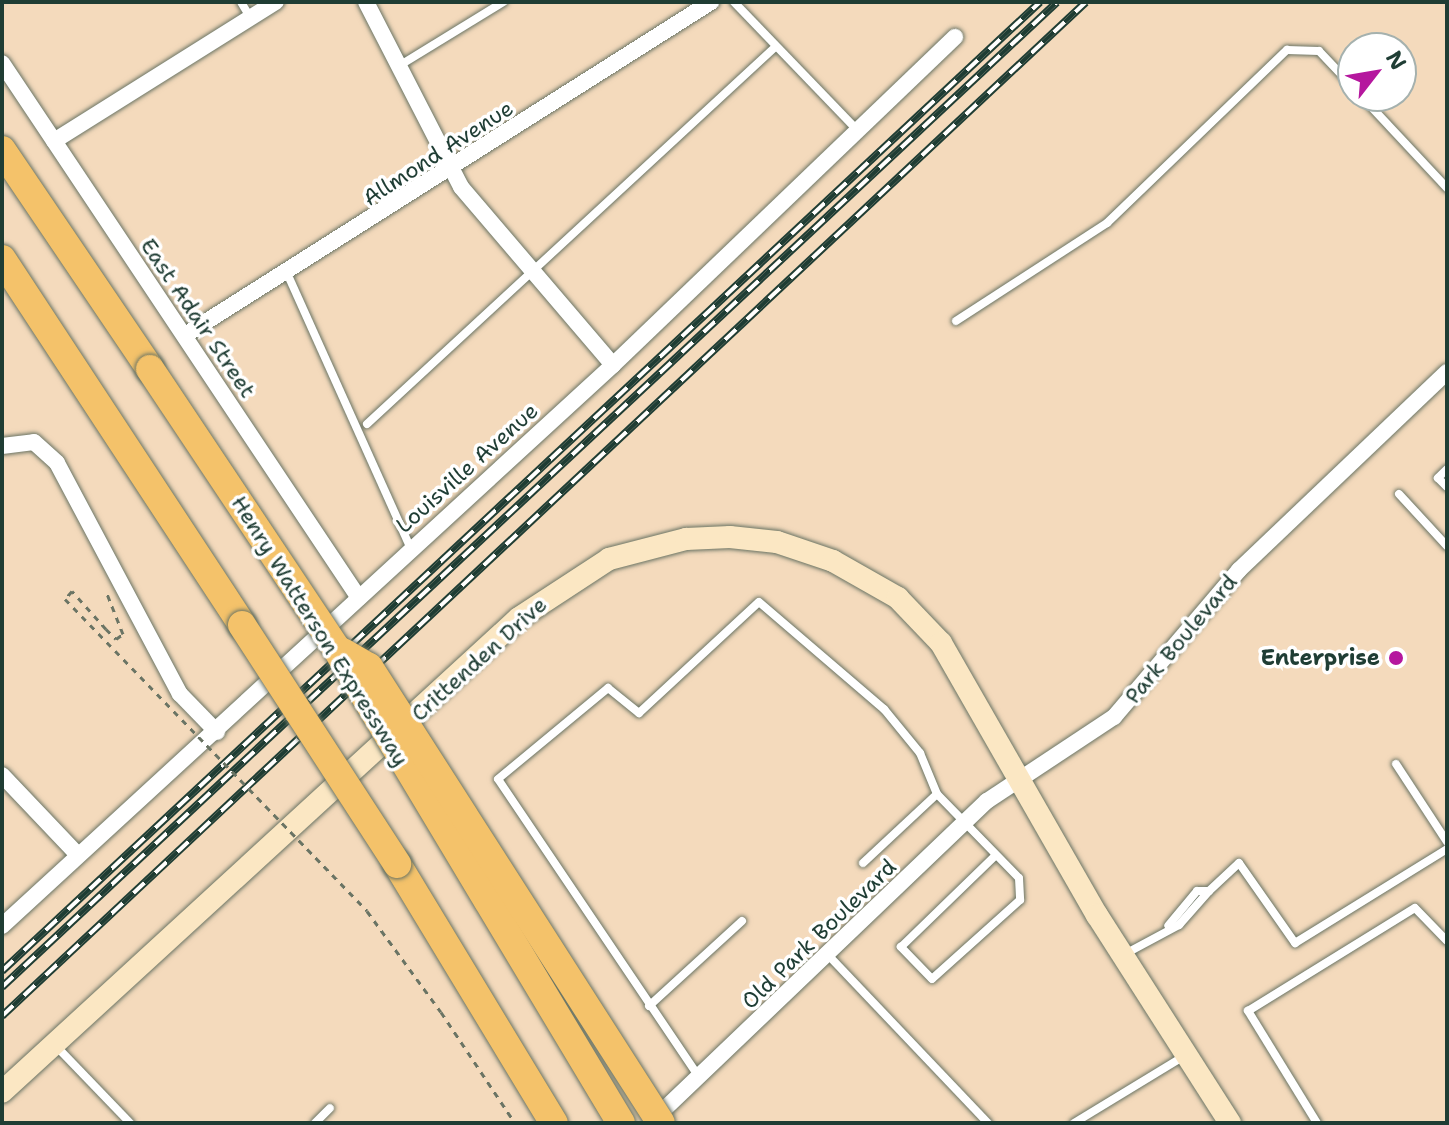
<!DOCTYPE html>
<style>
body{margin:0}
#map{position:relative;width:1449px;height:1125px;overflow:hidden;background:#f4dabc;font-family:"Shantell Sans",sans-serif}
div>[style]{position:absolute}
.path>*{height:3px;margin-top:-1.5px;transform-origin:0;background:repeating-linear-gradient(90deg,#6a7464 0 6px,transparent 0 12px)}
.roads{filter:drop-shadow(0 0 2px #6a7464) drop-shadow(0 0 2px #6a7464)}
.service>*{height:8px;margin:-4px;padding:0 4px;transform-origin:4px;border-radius:4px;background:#fff}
.minor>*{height:16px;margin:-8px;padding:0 8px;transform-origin:8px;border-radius:8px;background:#fff}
.secondary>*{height:22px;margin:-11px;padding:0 11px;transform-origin:11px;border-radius:11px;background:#fbe7c3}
.motorway>*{height:28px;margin:-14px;padding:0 14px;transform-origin:14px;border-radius:14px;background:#f4c26a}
.rail>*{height:8px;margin-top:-4px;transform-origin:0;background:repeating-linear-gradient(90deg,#fff 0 15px,#1f3d34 0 30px);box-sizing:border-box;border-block:2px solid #1f3d34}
.path-bridge>*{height:3px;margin-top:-1.5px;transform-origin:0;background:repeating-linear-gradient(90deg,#6a7464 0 6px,transparent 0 12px)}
.bridges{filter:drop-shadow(0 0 2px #6a7464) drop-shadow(0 0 2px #6a7464)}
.motorway-bridge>*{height:28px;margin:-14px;padding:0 14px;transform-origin:14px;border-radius:14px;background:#f4c26a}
.dots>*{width:22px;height:22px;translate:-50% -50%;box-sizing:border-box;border:4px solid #fff;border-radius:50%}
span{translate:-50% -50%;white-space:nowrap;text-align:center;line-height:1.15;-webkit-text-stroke:7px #fff;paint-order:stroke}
.street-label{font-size:22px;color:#1f3d34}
.poi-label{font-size:22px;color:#1f3d34;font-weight:700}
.right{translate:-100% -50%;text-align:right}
.frame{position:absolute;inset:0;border:4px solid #1f3d34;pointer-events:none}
.north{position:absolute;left:1337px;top:32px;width:80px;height:80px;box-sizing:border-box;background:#fff;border:2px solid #a5b1ae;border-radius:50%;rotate:59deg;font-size:22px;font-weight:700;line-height:32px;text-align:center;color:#1f3d34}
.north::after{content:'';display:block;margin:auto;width:28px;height:36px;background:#b5179e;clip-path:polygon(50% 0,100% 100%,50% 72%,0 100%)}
</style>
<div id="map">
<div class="path">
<div style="left:106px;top:629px;width:14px;rotate:45deg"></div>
<div style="left:116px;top:639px;width:9px;rotate:-36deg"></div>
<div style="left:123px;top:634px;width:46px;rotate:-111.6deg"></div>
<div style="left:441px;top:1012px;width:133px;rotate:56.3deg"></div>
</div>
<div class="roads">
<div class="service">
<div style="left:241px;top:2px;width:17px;rotate:59deg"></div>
<div style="left:734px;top:2px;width:179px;rotate:46.1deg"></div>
<div style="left:402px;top:64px;width:119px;rotate:-31.5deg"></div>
<div style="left:1361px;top:96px;width:126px;rotate:46.9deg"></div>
<div style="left:287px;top:273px;width:303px;rotate:65.8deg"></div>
<div style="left:956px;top:321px;width:180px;rotate:-33deg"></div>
<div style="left:1107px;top:223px;width:250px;rotate:-43.9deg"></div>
<div style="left:1287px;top:50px;width:32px;rotate:2deg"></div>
<div style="left:1319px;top:51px;width:50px;rotate:46.6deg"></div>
<div style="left:367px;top:424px;width:554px;rotate:-42.73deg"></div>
<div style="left:1447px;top:469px;width:13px;rotate:135deg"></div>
<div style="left:1438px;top:478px;width:13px;rotate:45deg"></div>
<div style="left:1399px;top:494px;width:71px;rotate:47.3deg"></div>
<div style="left:1396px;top:764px;width:93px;rotate:56.8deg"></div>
<div style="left:863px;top:863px;width:101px;rotate:-43deg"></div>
<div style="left:1209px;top:891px;width:41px;rotate:-43deg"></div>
<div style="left:1239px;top:863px;width:98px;rotate:55deg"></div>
<div style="left:1295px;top:943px;width:179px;rotate:-31.7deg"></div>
<div style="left:828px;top:955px;width:232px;rotate:46.4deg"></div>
<div style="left:1123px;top:955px;width:64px;rotate:-28.2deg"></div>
<div style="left:1179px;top:925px;width:45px;rotate:-48.6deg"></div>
<div style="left:1209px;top:891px;width:12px;rotate:180deg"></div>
<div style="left:1197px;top:891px;width:45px;rotate:129.6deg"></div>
<div style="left:649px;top:1006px;width:126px;rotate:-42.4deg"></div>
<div style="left:56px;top:1046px;width:107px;rotate:46.1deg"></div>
<div style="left:699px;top:1077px;width:359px;rotate:-124deg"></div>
<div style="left:498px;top:779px;width:143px;rotate:-39.6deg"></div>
<div style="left:608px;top:688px;width:40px;rotate:39deg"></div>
<div style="left:639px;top:713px;width:163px;rotate:-42.8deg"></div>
<div style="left:759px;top:602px;width:165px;rotate:40.6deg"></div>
<div style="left:884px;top:709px;width:57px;rotate:50.7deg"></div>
<div style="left:920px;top:753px;width:44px;rotate:67.5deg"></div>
<div style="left:937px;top:794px;width:117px;rotate:45.7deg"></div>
<div style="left:1019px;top:878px;width:22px;rotate:87deg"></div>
<div style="left:1020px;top:900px;width:118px;rotate:138.1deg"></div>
<div style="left:932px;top:979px;width:45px;rotate:-134.1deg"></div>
<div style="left:901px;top:947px;width:132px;rotate:-44.1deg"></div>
<div style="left:315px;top:1123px;width:21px;rotate:-45deg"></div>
<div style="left:1074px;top:1123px;width:131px;rotate:-31.3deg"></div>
<div style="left:1317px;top:1123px;width:132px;rotate:-121.6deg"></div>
<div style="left:1248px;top:1011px;width:196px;rotate:-31.7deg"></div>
<div style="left:1415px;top:908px;width:46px;rotate:45.9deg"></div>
</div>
<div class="minor">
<div style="left:366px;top:2px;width:208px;rotate:62.8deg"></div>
<div style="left:461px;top:187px;width:234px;rotate:49.5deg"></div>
<div style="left:2px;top:63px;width:643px;rotate:56.29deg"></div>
<div style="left:54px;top:141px;width:262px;rotate:-32.1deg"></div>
<div style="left:185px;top:335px;width:623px;rotate:-32.34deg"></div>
<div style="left:2px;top:446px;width:32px;rotate:-7deg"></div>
<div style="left:34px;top:442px;width:31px;rotate:42deg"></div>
<div style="left:57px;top:463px;width:262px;rotate:62deg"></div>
<div style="left:180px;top:694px;width:53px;rotate:45.8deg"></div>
<div style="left:2px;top:775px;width:110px;rotate:46.5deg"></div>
<div style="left:2px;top:926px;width:829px;rotate:-42.56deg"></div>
<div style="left:613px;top:365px;width:474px;rotate:-43.8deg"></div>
<div style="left:653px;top:1120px;width:462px;rotate:-43.7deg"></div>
<div style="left:987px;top:801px;width:152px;rotate:-33.5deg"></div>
<div style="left:1114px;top:717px;width:193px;rotate:-49.6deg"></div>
<div style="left:1239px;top:570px;width:287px;rotate:-43.6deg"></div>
</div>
<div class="secondary">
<div style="left:2px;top:1092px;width:701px;rotate:-42.52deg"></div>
<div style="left:519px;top:618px;width:108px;rotate:-33.2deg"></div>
<div style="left:609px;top:559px;width:80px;rotate:-14.6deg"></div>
<div style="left:686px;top:539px;width:44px;rotate:-2.6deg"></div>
<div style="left:730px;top:537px;width:47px;rotate:6.1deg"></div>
<div style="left:777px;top:542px;width:59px;rotate:18.7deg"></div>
<div style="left:833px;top:561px;width:75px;rotate:29.6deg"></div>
<div style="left:898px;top:598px;width:62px;rotate:46.3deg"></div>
<div style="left:941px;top:643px;width:314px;rotate:60.2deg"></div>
<div style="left:1097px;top:915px;width:247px;rotate:57.4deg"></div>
</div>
<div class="motorway">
<div style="left:2px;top:150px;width:264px;rotate:55.9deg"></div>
<div style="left:2px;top:259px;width:438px;rotate:56.7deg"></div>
<div style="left:397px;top:864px;width:303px;rotate:58.8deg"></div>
</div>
</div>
<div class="rail">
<div style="left:2px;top:971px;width:1420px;rotate:-43.03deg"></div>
<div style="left:2px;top:987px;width:1443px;rotate:-43.03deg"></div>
<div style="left:2px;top:1016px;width:1484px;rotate:-43.09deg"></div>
</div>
<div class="path-bridge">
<div style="left:106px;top:629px;width:51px;rotate:-131.8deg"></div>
<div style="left:72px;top:591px;width:11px;rotate:131deg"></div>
<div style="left:65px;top:599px;width:434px;rotate:45.9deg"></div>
<div style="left:367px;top:911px;width:125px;rotate:53.8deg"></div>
</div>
<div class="bridges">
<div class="motorway-bridge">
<div style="left:150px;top:369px;width:335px;rotate:56.3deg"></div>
<div style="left:336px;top:648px;width:554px;rotate:59.04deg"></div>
<div style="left:242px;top:625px;width:285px;rotate:57deg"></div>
<div style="left:343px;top:652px;width:30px;rotate:30deg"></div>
<div style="left:369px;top:667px;width:541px;rotate:57.37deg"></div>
</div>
</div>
<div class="dots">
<div style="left:1396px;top:658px;background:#b5179e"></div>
</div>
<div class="street-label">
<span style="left:438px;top:153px;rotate:-33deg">Allmond Avenue</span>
<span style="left:198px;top:318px;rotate:56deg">East Adair Street</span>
<span style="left:467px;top:468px;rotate:-42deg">Louisville Avenue</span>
<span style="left:320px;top:631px;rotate:58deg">Henry Watterson Expressway</span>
<span style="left:1181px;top:639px;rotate:-50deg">Park Boulevard</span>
<span style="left:479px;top:659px;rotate:-42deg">Crittenden Drive</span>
<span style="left:819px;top:934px;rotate:-44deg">Old Park Boulevard</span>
</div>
<div class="poi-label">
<span class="right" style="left:1380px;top:658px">Enterprise</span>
</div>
<div class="frame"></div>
<div class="north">N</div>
</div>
